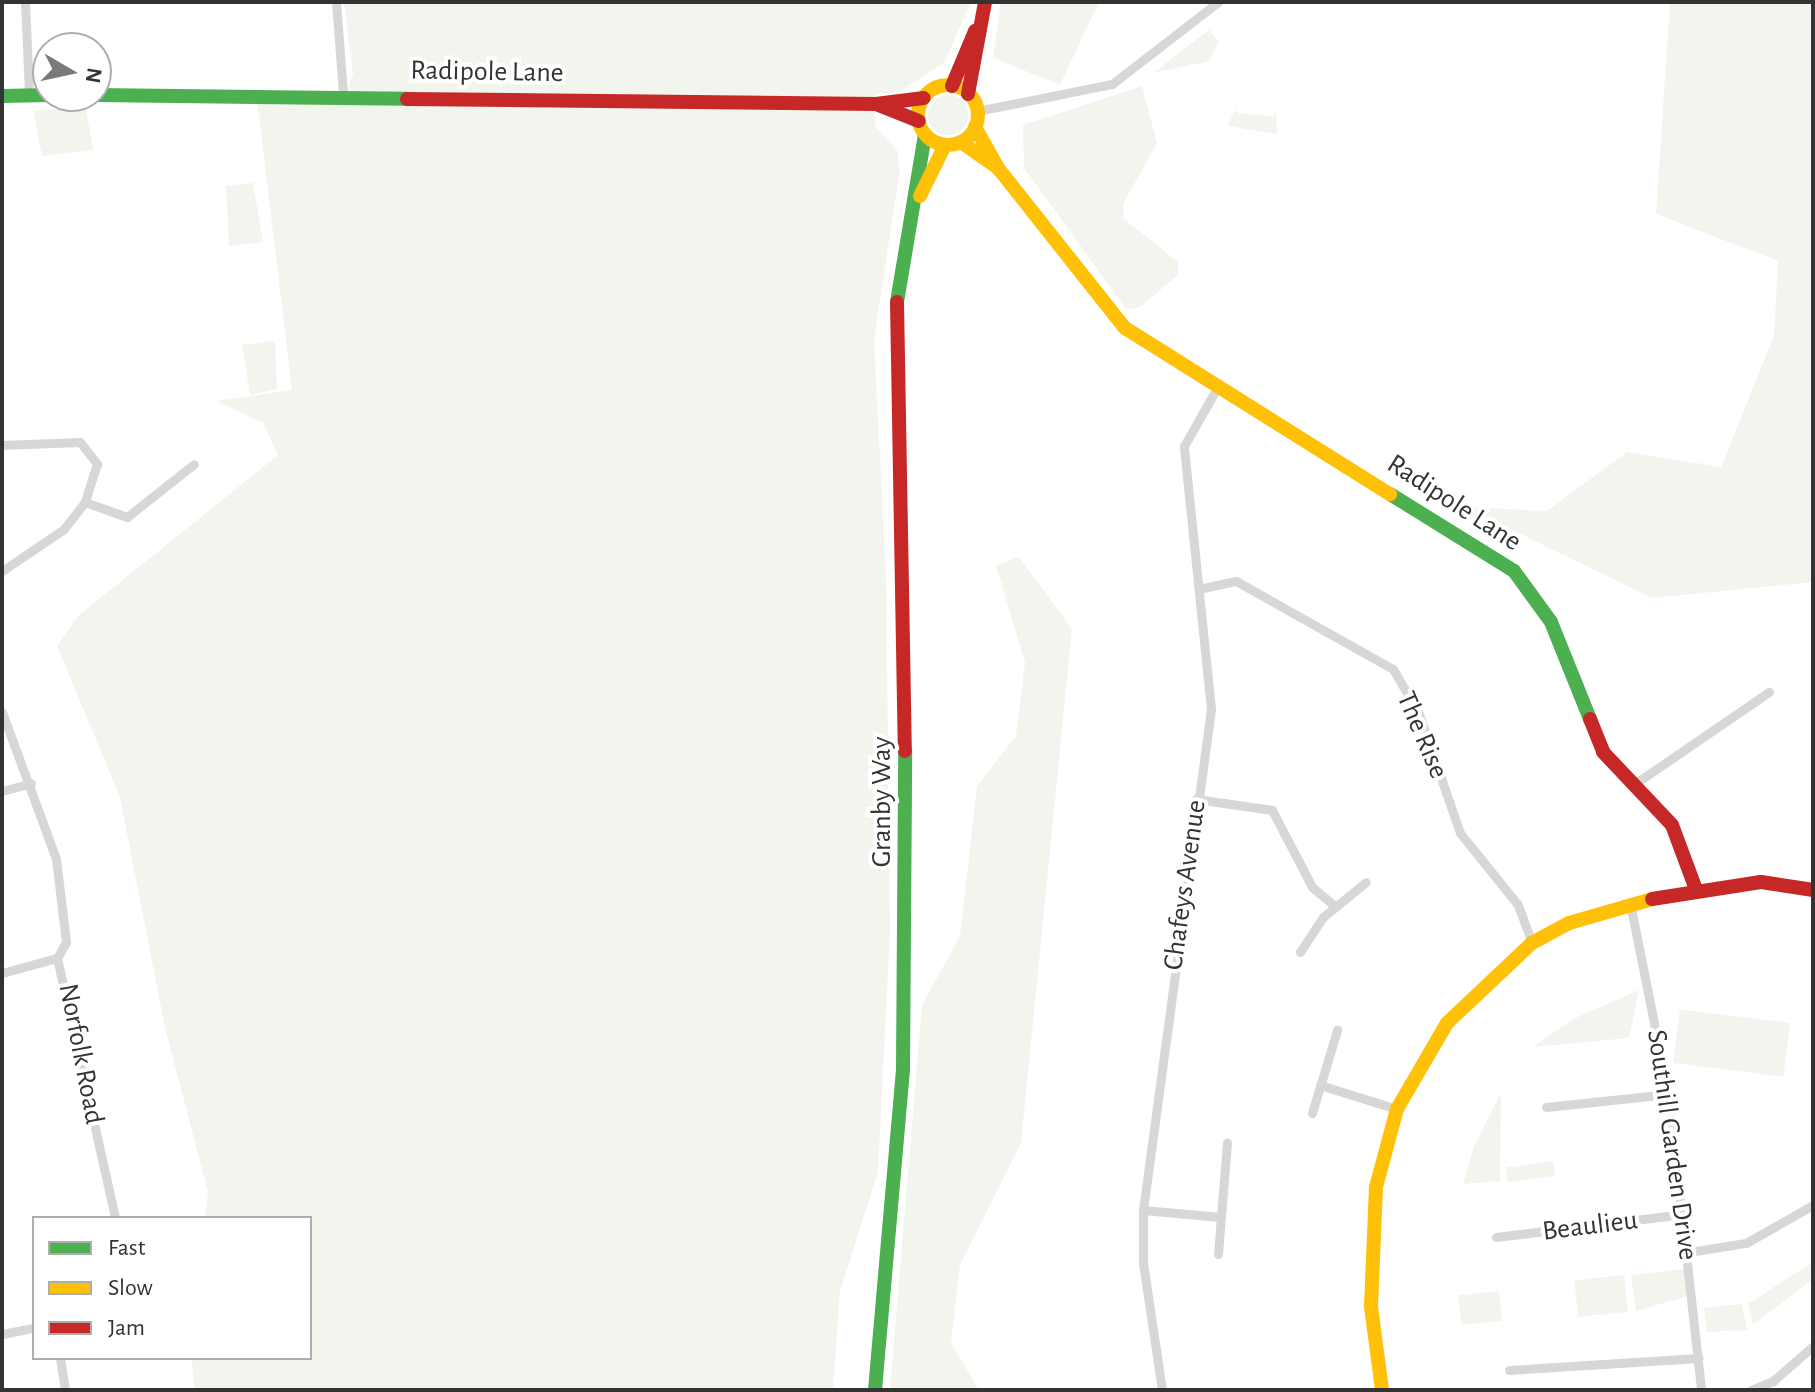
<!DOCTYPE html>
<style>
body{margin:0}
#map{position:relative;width:1815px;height:1392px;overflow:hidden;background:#fff;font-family:"Alegreya Sans",sans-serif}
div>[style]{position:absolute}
.green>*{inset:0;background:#f1f5ed;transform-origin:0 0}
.round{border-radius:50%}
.street>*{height:9px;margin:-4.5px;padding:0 4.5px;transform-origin:4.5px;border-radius:4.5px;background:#d7d7d7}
.fast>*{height:14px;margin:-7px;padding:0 7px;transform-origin:7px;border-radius:7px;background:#4caf50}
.slow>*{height:14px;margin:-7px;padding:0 7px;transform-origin:7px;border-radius:7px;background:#ffc107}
.slow>.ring{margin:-7px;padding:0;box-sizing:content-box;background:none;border:14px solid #ffc107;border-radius:50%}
.jam>*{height:14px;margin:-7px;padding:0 7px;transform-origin:7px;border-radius:7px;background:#c62828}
span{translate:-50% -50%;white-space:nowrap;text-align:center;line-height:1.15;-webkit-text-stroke:8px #fff;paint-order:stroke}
.street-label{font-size:28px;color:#333}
.frame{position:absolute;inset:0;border:4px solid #333;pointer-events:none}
.legend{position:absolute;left:32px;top:1216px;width:280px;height:144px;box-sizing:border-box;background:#fff;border:2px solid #adadad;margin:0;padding:10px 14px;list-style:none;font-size:24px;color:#333}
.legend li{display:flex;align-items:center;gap:16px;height:40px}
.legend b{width:40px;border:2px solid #adadad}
.north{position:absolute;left:32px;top:32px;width:80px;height:80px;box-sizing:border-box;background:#fff;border:2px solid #adadad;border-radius:50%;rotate:99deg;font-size:22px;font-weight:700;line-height:32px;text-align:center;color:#333}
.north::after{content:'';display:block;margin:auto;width:28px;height:36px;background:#7a7a7a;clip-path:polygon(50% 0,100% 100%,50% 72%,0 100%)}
</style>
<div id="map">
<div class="green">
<div style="clip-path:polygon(344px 2px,971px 2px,944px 63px,899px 92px,876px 95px,875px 126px,897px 150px,900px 169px,874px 340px,886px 572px,890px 931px,878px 1172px,840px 1291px,833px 1390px,195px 1390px,191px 1358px,310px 1358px,310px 1218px,205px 1218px,208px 1192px,165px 1028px,120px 797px,57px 646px,78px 616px,278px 455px,263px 423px,217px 401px,292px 390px,257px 99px,344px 101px,353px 74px)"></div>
<div style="clip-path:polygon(1001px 2px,1099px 2px,1060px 85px,993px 58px)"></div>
<div style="clip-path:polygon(1670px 2px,1813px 2px,1813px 582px,1652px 598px,1465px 507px,1547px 511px,1627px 452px,1721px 467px,1774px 336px,1778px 261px,1656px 214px)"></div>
<div style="clip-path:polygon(1209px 30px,1219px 42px,1209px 61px,1153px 73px)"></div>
<div style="clip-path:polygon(1142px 86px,1157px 143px,1123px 204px,1124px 219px,1178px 262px,1178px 275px,1139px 308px,1126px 309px,1024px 168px,1023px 125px)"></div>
<div class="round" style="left:928px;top:95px;width:40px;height:40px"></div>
<div style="clip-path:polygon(1236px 106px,1235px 112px,1273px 117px,1276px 109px,1277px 134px,1228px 126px)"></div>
<div style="clip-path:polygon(86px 109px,93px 150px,42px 156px,33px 110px)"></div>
<div style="clip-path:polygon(253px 183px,263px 242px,229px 246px,226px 186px)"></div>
<div style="clip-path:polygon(275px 341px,277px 389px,250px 395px,242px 345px)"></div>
<div style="clip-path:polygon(1019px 557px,1072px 629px,1021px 1143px,960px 1265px,951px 1343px,979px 1390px,890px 1390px,922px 1005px,960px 936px,977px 786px,1016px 736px,1025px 663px,996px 565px)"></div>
<div style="clip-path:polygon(1639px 990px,1629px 1038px,1533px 1047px,1573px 1019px)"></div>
<div style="left:1790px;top:1023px;width:54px;height:111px;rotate:97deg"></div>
<div style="clip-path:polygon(1501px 1093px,1500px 1181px,1463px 1184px,1474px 1146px)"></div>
<div style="left:1553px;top:1161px;width:15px;height:48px;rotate:82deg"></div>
<div style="clip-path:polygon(1813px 1262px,1813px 1279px,1753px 1325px,1748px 1304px)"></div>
<div style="clip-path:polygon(1685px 1269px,1688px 1296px,1636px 1311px,1631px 1275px)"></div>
<div style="left:1624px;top:1275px;width:37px;height:50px;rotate:84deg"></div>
<div style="left:1499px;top:1291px;width:30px;height:41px;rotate:84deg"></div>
<div style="clip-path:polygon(1742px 1304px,1747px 1330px,1707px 1332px,1704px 1308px)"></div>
</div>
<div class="street">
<div style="left:25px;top:2px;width:93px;rotate:87.5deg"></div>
<div style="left:336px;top:2px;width:92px;rotate:85.6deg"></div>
<div style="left:977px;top:111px;width:138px;rotate:-11.3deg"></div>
<div style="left:1112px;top:84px;width:134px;rotate:-37.7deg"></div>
<div style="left:2px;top:445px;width:78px;rotate:-2.2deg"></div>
<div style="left:80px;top:442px;width:28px;rotate:52deg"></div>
<div style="left:97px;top:464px;width:40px;rotate:108deg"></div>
<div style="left:85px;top:502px;width:34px;rotate:128deg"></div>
<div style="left:64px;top:529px;width:75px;rotate:145.9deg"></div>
<div style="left:85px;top:502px;width:45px;rotate:19.7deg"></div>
<div style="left:127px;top:517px;width:85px;rotate:-38.3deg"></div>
<div style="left:1203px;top:588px;width:34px;rotate:-12deg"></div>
<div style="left:1236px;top:581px;width:180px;rotate:29.3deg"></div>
<div style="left:1393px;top:669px;width:52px;rotate:60deg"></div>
<div style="left:1419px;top:714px;width:126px;rotate:71deg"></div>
<div style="left:1460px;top:833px;width:92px;rotate:51.1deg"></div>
<div style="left:1518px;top:905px;width:40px;rotate:69.8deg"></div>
<div style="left:2px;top:712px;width:157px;rotate:69.8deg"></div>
<div style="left:56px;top:859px;width:84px;rotate:83.1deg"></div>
<div style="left:66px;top:942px;width:18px;rotate:119deg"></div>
<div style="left:1633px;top:785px;width:165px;rotate:-34.4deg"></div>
<div style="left:2px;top:791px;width:30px;rotate:-15deg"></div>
<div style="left:1196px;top:799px;width:77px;rotate:8.2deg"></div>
<div style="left:1272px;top:810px;width:87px;rotate:62.5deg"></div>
<div style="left:1312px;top:887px;width:31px;rotate:40deg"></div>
<div style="left:1630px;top:903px;width:195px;rotate:78.7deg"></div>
<div style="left:1668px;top:1094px;width:298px;rotate:83.6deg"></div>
<div style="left:1300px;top:952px;width:42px;rotate:-56.7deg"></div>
<div style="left:1323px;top:917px;width:55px;rotate:-39.1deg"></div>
<div style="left:57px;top:958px;width:266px;rotate:77.4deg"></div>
<div style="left:2px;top:973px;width:57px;rotate:-15.3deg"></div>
<div style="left:1320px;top:1085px;width:81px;rotate:17.3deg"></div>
<div style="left:1546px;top:1107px;width:123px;rotate:-6.1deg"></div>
<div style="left:1312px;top:1113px;width:87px;rotate:-73.2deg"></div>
<div style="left:1143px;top:1210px;width:78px;rotate:5.1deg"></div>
<div style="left:1496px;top:1237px;width:189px;rotate:-7deg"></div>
<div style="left:1689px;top:1252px;width:58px;rotate:-9deg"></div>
<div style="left:1746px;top:1243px;width:77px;rotate:-29.6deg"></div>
<div style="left:1218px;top:1254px;width:112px;rotate:-85.4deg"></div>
<div style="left:2px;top:1334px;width:33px;rotate:-11deg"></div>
<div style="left:60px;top:1358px;width:32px;rotate:81deg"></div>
<div style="left:1509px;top:1370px;width:190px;rotate:-3.6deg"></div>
<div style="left:1162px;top:1390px;width:128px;rotate:-98.5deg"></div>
<div style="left:1143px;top:1263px;width:53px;rotate:-90deg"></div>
<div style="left:1143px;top:1210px;width:506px;rotate:-82.27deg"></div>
<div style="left:1211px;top:709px;width:264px;rotate:-95.9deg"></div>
<div style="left:1184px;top:446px;width:67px;rotate:-60.4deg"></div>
<div style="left:1751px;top:1390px;width:24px;rotate:-22deg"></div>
<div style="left:1773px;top:1381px;width:53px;rotate:-41.2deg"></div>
</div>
<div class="fast">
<div style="left:96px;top:95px;width:311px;rotate:0.7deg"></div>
<div style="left:2px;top:96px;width:46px;rotate:-1.2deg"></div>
<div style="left:897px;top:302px;width:170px;rotate:-80.5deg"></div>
<div style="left:1390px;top:494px;width:146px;rotate:31.8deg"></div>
<div style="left:1514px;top:571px;width:63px;rotate:54deg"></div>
<div style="left:1551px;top:622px;width:105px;rotate:68.1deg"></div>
<div style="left:875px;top:1390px;width:323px;rotate:-85deg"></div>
<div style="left:903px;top:1068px;width:317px;rotate:-89.6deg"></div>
</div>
<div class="slow">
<div class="ring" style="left:918px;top:85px;width:46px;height:46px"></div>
<div style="left:975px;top:127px;width:47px;rotate:60.7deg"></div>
<div style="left:998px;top:168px;width:204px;rotate:51.6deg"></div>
<div style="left:1125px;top:328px;width:313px;rotate:32.1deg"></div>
<div style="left:961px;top:142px;width:45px;rotate:35.1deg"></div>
<div style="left:920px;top:196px;width:57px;rotate:-63.9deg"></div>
<div style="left:1382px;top:1390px;width:85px;rotate:-97.5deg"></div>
<div style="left:1371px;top:1306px;width:119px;rotate:-87.6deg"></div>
<div style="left:1376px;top:1187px;width:81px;rotate:-74.9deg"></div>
<div style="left:1397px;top:1109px;width:99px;rotate:-59.8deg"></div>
<div style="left:1447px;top:1023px;width:117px;rotate:-43.3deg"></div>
<div style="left:1532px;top:943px;width:42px;rotate:-28.4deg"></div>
<div style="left:1569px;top:923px;width:86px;rotate:-16.1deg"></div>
</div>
<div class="jam">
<div style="left:952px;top:86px;width:60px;rotate:-67.3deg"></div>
<div style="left:968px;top:94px;width:94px;rotate:-79.5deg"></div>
<div style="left:407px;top:99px;width:469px;rotate:0.6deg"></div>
<div style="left:876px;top:104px;width:48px;rotate:-7.1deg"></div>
<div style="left:876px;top:104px;width:46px;rotate:21.6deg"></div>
<div style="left:897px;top:302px;width:449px;rotate:89deg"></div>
<div style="left:1590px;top:719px;width:35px;rotate:68deg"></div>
<div style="left:1603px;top:752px;width:100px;rotate:46.6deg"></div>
<div style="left:1672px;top:825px;width:66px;rotate:69.6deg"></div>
<div style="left:1652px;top:899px;width:110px;rotate:-8.9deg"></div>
<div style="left:1761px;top:882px;width:53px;rotate:8.7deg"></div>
</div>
<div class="street-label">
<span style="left:487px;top:72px;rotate:1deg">Radipole Lane</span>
<span style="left:1454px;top:503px;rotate:33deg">Radipole Lane</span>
<span style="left:1422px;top:735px;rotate:67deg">The Rise</span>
<span style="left:882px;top:802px;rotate:-90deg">Granby Way</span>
<span style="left:1185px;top:885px;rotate:-82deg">Chafeys Avenue</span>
<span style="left:81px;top:1054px;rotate:79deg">Norfolk Road</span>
<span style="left:1672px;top:1145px;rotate:82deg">Southill Garden Drive</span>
<span style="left:1590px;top:1226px;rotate:-7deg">Beaulieu</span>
</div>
<div class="frame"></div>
<ul class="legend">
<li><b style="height:10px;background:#4caf50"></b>Fast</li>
<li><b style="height:10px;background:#ffc107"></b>Slow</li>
<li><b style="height:10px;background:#c62828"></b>Jam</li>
</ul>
<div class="north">N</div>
</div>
